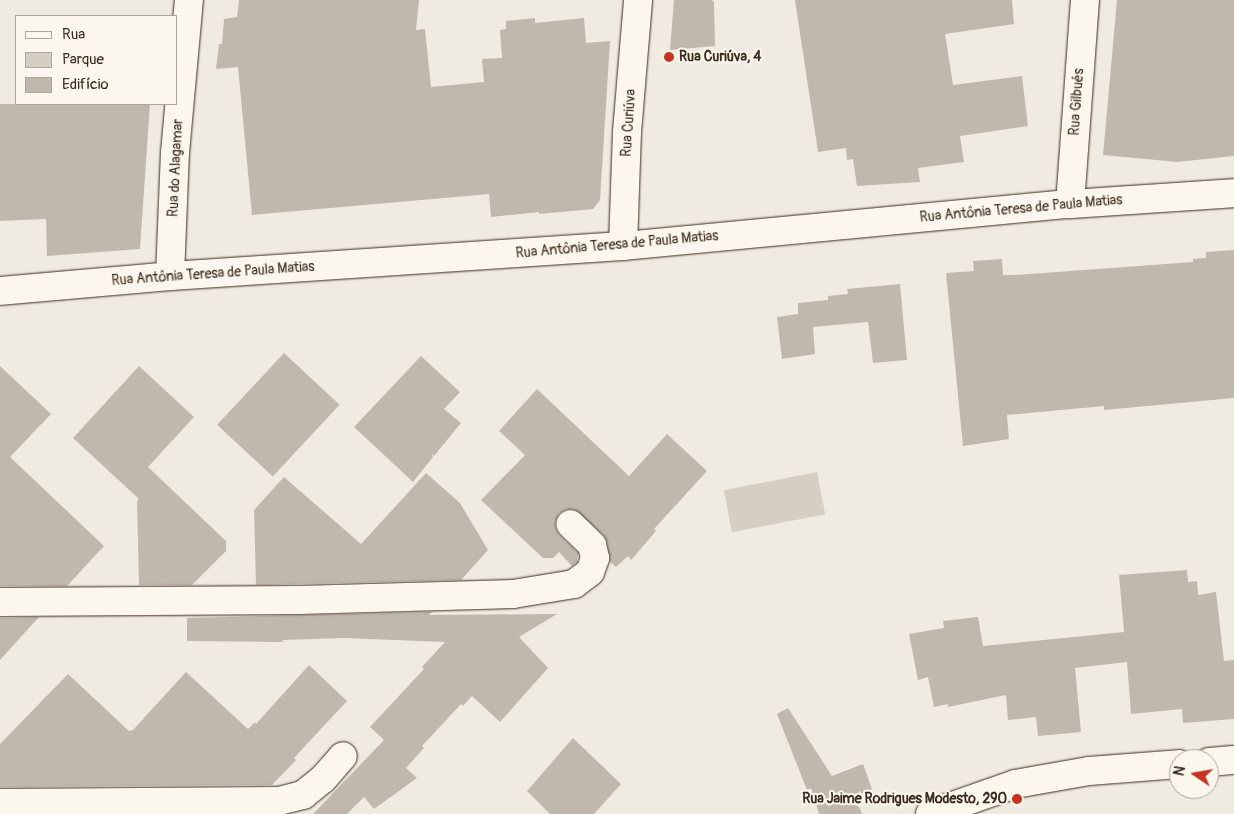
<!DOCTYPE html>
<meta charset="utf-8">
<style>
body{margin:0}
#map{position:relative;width:1234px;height:814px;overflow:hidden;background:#f0ebe0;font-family:Pangolin,sans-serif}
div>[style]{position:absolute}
.green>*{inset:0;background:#d5cec3;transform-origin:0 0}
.building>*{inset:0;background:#c0b8ad;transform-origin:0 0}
.roads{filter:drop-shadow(0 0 1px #3b2a1e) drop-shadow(0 0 1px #3b2a1e)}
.minor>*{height:28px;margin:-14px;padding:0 14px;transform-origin:14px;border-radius:14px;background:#fbf7ec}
.dots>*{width:14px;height:14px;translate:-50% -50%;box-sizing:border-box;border:2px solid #fbf7ec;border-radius:50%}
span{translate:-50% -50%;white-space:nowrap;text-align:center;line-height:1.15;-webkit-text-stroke:4px #fbf7ec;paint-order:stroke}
.poi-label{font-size:14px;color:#3b2a1e;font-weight:700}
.left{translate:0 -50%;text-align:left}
.right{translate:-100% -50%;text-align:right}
.street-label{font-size:14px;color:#3b2a1e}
.legend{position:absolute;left:15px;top:15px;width:162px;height:90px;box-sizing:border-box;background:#fbf7ec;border:1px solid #aea59a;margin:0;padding:6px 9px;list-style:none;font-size:15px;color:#3b2a1e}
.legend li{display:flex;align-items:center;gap:10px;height:25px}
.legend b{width:25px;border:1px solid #aea59a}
.north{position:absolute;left:1169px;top:749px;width:50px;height:50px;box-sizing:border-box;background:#fbf7ec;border:1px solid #aea59a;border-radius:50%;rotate:282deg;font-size:14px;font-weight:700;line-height:20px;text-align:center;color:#3b2a1e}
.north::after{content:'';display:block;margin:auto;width:18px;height:22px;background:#c8321e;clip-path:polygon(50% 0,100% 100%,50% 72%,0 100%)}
</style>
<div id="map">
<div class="green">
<div style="left:817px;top:472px;width:43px;height:95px;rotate:79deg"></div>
</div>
<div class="building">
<div style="clip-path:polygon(239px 0,419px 0,416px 30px,425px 29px,431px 87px,484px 82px,482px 59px,502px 58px,500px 30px,506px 29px,506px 21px,535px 18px,535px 23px,584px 18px,586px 43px,610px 41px,600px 200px,593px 209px,539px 214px,539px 212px,491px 217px,489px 194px,252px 215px,238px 67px,216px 69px,219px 44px,222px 44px,224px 19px,237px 17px)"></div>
<div style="clip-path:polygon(674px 0,712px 0,714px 2px,715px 46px,670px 50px)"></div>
<div style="clip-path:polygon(795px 0,1012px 0,1014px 24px,945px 34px,953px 85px,1022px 76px,1028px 126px,960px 136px,964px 162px,918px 168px,920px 182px,857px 186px,853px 159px,847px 160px,846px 148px,818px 152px)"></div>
<div style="clip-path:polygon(1117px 0,1234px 0,1234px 156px,1177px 162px,1103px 155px)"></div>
<div style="clip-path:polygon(0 104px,150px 104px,140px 249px,47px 256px,46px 219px,0 221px)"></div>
<div style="clip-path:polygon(1234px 250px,1234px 398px,1104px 410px,1104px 406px,1007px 415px,1009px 439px,963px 446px,946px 273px,974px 271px,973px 261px,1002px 259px,1003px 275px,1015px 275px,1193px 262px,1193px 259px,1206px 258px,1206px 252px)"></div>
<div style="clip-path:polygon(900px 284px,907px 360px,873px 363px,868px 322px,813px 327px,815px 354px,782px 359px,777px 317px,798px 314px,798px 303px,828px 300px,828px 296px,848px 294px,847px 289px)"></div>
<div style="left:284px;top:353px;width:76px;height:98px;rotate:43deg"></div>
<div style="clip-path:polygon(421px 356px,460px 392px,444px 409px,461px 423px,434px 456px,431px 453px,433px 457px,413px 482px,354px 427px)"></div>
<div style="clip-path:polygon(0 366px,51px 414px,10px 457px,104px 546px,67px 586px,0 586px)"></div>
<div style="clip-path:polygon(139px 366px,194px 417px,148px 467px,226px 541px,226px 551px,192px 585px,139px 585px,137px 501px,139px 499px,73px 438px)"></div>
<div style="clip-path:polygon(537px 389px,629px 476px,667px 434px,707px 471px,654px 529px,656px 531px,631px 560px,628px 556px,616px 567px,610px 562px,607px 541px,603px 534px,574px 509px,566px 509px,559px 513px,555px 521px,555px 528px,559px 535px,578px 553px,577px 562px,572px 566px,559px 552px,553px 558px,543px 558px,481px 500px,525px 455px,499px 431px)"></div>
<div style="clip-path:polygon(426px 473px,460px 503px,488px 550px,461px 580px,256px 585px,254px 510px,284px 477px,361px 544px)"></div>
<div style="clip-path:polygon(1187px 570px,1188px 582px,1197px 581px,1198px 595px,1216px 592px,1224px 661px,1234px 660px,1234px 719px,1183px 723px,1182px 709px,1131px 714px,1127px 662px,1075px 668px,1081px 732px,1038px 736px,1036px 717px,1008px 720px,1006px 695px,948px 707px,948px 704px,934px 707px,928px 677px,918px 680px,909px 634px,944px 628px,943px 621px,978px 617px,983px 646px,1124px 632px,1119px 575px)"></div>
<div style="clip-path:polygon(432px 612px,429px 615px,557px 614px,519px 637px,548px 668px,500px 722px,472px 696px,463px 706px,461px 704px,422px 746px,424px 748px,406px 768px,417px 778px,374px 809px,364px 797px,347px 814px,313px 814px,384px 740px,370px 727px,424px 669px,422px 667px,445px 642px,344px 638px,282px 640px,284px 642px,187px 641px,187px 618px)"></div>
<div style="clip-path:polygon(39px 617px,0 660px,0 618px)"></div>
<div style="clip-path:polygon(309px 665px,347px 701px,294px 758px,296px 760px,272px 785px,0 787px,0 744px,68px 674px,129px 731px,133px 730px,186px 672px,248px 729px,255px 722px,256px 724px)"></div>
<div style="clip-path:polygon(788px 708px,832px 776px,863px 764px,872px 789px,855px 796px,862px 814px,819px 814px,811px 788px,807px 790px,777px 714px)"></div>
<div style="clip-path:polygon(573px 738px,621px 784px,594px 814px,550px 814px,527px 791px)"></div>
</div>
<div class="roads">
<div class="minor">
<div style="left:1070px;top:204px;width:205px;rotate:-85.8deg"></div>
<div style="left:623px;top:246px;width:114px;rotate:-88deg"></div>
<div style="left:627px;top:132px;width:132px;rotate:-85.2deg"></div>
<div style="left:170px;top:276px;width:123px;rotate:-87.7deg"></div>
<div style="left:175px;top:153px;width:154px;rotate:-84.8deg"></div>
<div style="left:0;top:291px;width:171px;rotate:-5deg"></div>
<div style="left:170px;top:276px;width:454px;rotate:-3.8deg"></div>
<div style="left:623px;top:246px;width:449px;rotate:-5.4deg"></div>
<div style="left:1070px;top:204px;width:164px;rotate:-3.8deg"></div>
<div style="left:0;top:602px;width:299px;rotate:-0.4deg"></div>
<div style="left:299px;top:600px;width:214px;rotate:-1.6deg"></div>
<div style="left:513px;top:594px;width:62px;rotate:-9.3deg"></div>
<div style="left:574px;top:584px;width:20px;rotate:-37deg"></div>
<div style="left:590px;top:572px;width:15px;rotate:-70deg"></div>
<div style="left:595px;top:558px;width:13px;rotate:-103deg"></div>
<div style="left:592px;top:545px;width:30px;rotate:-136deg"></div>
<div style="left:1209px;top:762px;width:25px;rotate:-5deg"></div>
<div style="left:0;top:803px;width:279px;rotate:-0.4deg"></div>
<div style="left:279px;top:801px;width:25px;rotate:-14deg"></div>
<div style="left:303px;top:795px;width:26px;rotate:-39deg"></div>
<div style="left:323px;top:779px;width:30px;rotate:-49deg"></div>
<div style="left:930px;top:814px;width:90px;rotate:-19.4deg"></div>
<div style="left:1015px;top:784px;width:75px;rotate:-10deg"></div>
<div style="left:1089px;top:771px;width:90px;rotate:-4.4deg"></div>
</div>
</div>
<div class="dots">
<div style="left:669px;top:57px;background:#c8321e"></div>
<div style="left:1017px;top:799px;background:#c8321e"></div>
</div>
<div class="poi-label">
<span class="left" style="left:679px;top:57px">Rua Curiúva, 4</span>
<span class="right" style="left:1007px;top:799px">Rua Jaime Rodrigues Modesto, 290</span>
</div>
<div class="street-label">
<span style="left:1077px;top:102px;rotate:-86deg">Rua Gilbués</span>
<span style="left:629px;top:123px;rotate:-86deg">Rua Curiúva</span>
<span style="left:176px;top:168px;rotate:-87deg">Rua do Alagamar</span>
<span style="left:1021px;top:209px;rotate:-5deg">Rua Antônia Teresa de Paula Matias</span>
<span style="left:617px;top:245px;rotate:-5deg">Rua Antônia Teresa de Paula Matias</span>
<span style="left:213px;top:274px;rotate:-4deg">Rua Antônia Teresa de Paula Matias</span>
</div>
<ul class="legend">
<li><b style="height:6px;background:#fbf7ec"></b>Rua</li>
<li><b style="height:14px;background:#d5cec3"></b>Parque</li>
<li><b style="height:14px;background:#c0b8ad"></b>Edifício</li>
</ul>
<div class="north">N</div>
</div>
